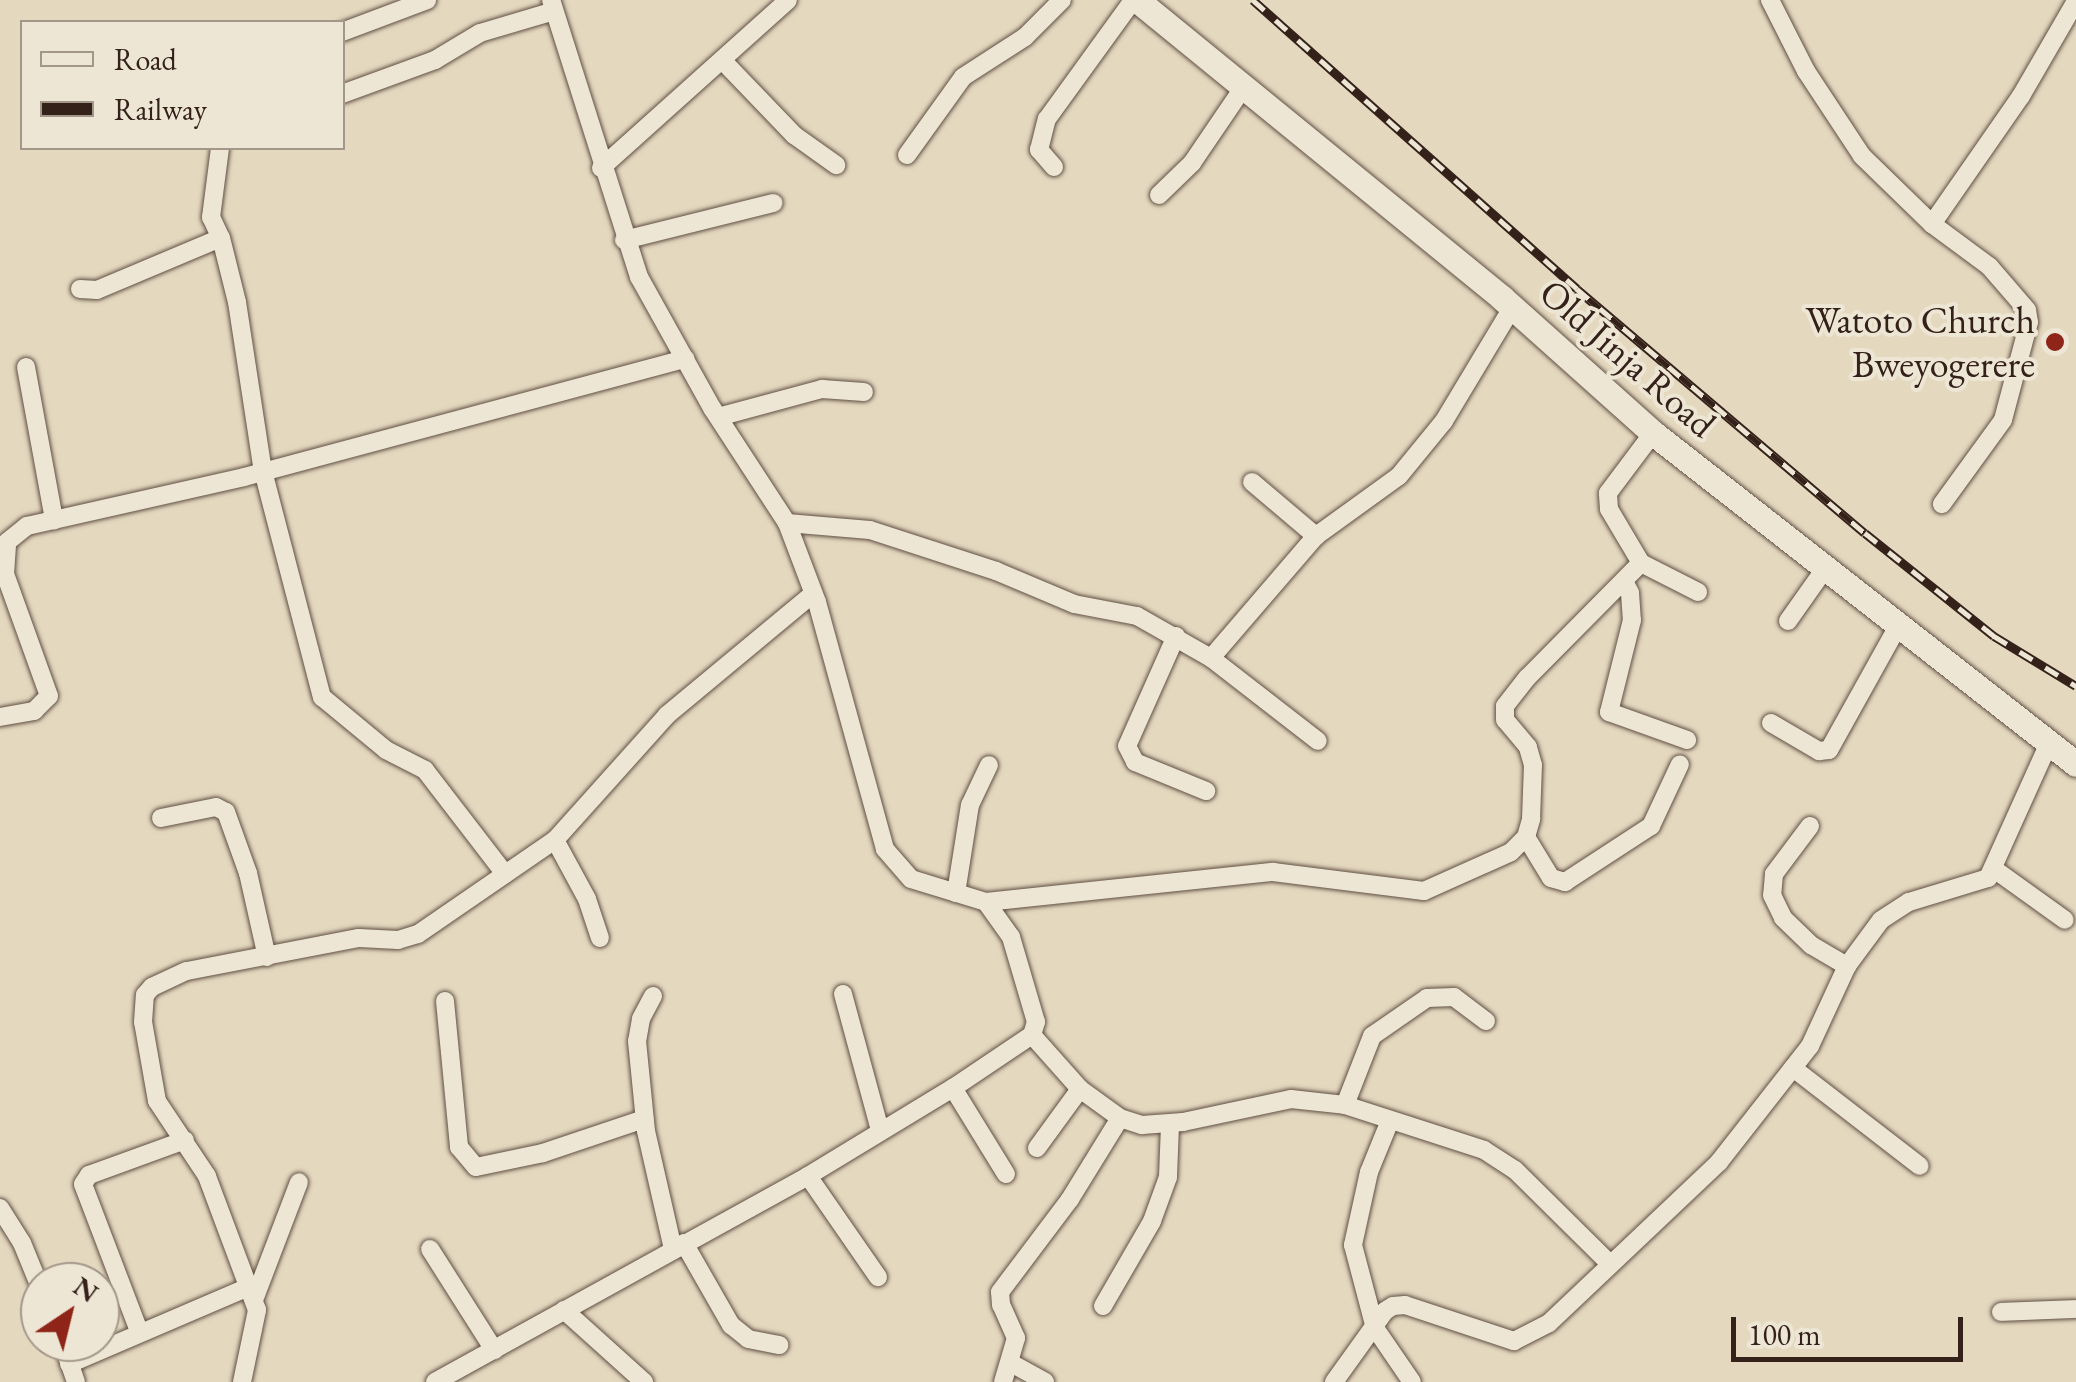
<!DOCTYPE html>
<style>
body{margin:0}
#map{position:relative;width:2076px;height:1382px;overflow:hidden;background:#e4d8bf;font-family:"EB Garamond",serif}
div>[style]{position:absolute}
.roads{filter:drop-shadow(0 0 2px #604f43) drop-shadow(0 0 2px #604f43)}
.street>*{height:18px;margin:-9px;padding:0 9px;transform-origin:9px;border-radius:9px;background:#ede6d5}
.secondary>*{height:25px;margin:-12.5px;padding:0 12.5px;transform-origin:12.5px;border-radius:12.5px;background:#ede6d5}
.rail>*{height:9px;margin-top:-4.5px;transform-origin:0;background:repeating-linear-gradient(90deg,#ede6d5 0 15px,#34211a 0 30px);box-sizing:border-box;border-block:2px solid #34211a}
.dots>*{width:28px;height:28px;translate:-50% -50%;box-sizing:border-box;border:5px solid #ede6d5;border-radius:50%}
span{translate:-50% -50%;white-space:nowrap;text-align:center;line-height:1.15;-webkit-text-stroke:8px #ede6d5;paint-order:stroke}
.poi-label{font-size:38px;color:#34211a}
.right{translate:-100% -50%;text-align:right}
.street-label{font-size:38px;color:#34211a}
.legend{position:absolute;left:20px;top:20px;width:325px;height:130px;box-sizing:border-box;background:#ede6d5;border:2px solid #a3978a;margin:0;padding:12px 18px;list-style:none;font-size:30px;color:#34211a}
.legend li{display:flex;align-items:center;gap:20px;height:50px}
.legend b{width:50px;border:2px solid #a3978a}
.north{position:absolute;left:20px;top:1262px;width:100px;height:100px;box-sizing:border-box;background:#ede6d5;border:2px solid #a3978a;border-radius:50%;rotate:35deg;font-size:28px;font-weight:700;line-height:40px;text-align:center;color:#34211a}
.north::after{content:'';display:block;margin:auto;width:35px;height:45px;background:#8f2418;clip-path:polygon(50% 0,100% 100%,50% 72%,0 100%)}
.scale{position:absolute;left:1731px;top:1317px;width:232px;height:45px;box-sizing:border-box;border:5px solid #34211a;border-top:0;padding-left:12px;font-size:30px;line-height:35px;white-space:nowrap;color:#34211a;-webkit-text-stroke:8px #ede6d5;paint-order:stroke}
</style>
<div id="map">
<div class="roads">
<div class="street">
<div style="left:1770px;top:0;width:80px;rotate:63.1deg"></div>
<div style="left:1806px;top:71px;width:102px;rotate:56.6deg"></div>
<div style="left:1862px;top:156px;width:98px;rotate:44.2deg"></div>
<div style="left:1932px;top:224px;width:71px;rotate:36.4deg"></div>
<div style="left:1989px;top:266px;width:58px;rotate:49.2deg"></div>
<div style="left:2027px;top:310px;width:12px;rotate:81deg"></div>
<div style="left:2029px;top:322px;width:101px;rotate:104.9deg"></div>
<div style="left:2003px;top:420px;width:104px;rotate:126deg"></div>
<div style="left:342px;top:32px;width:91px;rotate:-20.6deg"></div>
<div style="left:723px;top:61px;width:103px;rotate:46.2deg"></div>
<div style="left:794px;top:135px;width:52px;rotate:35.5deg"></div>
<div style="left:342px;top:94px;width:99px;rotate:-20.1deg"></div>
<div style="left:435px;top:60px;width:52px;rotate:-31deg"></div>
<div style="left:480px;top:33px;width:77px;rotate:-16.6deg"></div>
<div style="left:220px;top:148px;width:70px;rotate:97.4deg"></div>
<div style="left:211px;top:217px;width:23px;rotate:65deg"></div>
<div style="left:221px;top:238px;width:66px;rotate:76deg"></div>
<div style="left:237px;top:302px;width:171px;rotate:81.3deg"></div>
<div style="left:263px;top:471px;width:234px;rotate:75.4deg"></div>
<div style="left:322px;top:697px;width:83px;rotate:39.6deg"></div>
<div style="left:386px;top:750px;width:44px;rotate:27.1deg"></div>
<div style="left:425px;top:770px;width:131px;rotate:52.4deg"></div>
<div style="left:907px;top:155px;width:96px;rotate:-54.3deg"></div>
<div style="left:963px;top:77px;width:74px;rotate:-32.8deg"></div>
<div style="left:1025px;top:37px;width:52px;rotate:-45deg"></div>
<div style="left:1054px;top:167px;width:23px;rotate:-131deg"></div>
<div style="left:1039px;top:150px;width:32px;rotate:-76deg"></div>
<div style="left:1047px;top:119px;width:147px;rotate:-54.1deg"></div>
<div style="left:601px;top:168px;width:251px;rotate:-41.9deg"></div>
<div style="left:1159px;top:195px;width:46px;rotate:-44.1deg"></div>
<div style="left:1192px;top:163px;width:91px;rotate:-55.8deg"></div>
<div style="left:1932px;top:224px;width:156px;rotate:-55.2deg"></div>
<div style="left:2021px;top:96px;width:110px;rotate:-59.9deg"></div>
<div style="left:624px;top:240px;width:154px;rotate:-13.9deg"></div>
<div style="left:80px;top:289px;width:17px;rotate:3deg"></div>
<div style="left:97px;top:290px;width:134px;rotate:-22.8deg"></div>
<div style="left:26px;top:367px;width:156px;rotate:79.6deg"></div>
<div style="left:718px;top:417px;width:108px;rotate:-15.1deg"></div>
<div style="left:822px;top:389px;width:42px;rotate:4.1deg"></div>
<div style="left:1252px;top:482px;width:84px;rotate:40.2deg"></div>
<div style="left:787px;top:523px;width:83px;rotate:4.8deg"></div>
<div style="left:870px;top:530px;width:133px;rotate:18deg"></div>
<div style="left:996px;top:571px;width:85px;rotate:22.9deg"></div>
<div style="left:1074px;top:604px;width:64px;rotate:10.8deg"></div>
<div style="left:1137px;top:616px;width:85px;rotate:29.6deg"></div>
<div style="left:1211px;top:658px;width:135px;rotate:37.8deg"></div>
<div style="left:1641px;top:563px;width:64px;rotate:27deg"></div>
<div style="left:0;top:575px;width:5px;rotate:-11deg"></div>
<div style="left:5px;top:574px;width:32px;rotate:-86deg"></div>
<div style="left:7px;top:542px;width:26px;rotate:-39deg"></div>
<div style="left:27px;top:526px;width:222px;rotate:-12.7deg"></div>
<div style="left:244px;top:477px;width:457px;rotate:-15deg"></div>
<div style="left:1625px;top:583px;width:11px;rotate:63deg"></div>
<div style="left:1630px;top:593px;width:27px;rotate:86deg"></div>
<div style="left:1632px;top:620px;width:95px;rotate:104deg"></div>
<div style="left:1609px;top:712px;width:83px;rotate:19.7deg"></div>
<div style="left:1788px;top:621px;width:62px;rotate:-54.8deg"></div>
<div style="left:1176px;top:636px;width:120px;rotate:114deg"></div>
<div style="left:1127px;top:746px;width:18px;rotate:63deg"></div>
<div style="left:1135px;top:762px;width:77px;rotate:22.2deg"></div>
<div style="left:1211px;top:658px;width:161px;rotate:-49.3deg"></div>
<div style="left:1316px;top:536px;width:102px;rotate:-35.9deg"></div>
<div style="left:1399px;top:476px;width:71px;rotate:-50.7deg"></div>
<div style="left:1444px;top:421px;width:132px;rotate:-59deg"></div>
<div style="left:0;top:717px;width:35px;rotate:-10deg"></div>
<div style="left:34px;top:711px;width:21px;rotate:-45deg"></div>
<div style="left:49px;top:696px;width:130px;rotate:-109.8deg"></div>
<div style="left:1771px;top:723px;width:56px;rotate:30.3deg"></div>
<div style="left:1819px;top:751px;width:10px;rotate:-6deg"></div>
<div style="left:1829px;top:750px;width:140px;rotate:-60.9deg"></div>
<div style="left:161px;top:818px;width:56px;rotate:-11.3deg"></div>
<div style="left:216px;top:807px;width:11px;rotate:27deg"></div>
<div style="left:226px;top:812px;width:65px;rotate:70.2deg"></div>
<div style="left:248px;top:873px;width:86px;rotate:77.3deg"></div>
<div style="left:1810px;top:826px;width:60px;rotate:126.9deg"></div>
<div style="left:1774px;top:874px;width:21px;rotate:95deg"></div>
<div style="left:1772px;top:895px;width:25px;rotate:64deg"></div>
<div style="left:1783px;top:918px;width:39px;rotate:44deg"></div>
<div style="left:1811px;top:945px;width:42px;rotate:30.3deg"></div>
<div style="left:1526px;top:837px;width:48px;rotate:58.6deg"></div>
<div style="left:1551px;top:878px;width:15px;rotate:16deg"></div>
<div style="left:1565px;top:882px;width:103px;rotate:-33.1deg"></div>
<div style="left:1651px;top:826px;width:68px;rotate:-64.9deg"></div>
<div style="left:555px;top:840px;width:67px;rotate:61.5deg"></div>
<div style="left:587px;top:899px;width:41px;rotate:71.6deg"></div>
<div style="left:1994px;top:869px;width:87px;rotate:35.7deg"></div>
<div style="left:956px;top:893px;width:89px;rotate:-81deg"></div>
<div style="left:970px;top:805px;width:44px;rotate:-64.6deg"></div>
<div style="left:986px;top:902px;width:289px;rotate:-6deg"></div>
<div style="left:1273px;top:872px;width:152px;rotate:7.2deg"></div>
<div style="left:1424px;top:891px;width:95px;rotate:-24.1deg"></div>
<div style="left:1511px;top:852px;width:21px;rotate:-45deg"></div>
<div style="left:1526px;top:837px;width:19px;rotate:-74deg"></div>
<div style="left:1531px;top:819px;width:54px;rotate:-87.9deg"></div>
<div style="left:1533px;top:765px;width:19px;rotate:-106deg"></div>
<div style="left:1528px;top:747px;width:35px;rotate:-130deg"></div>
<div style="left:1505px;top:720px;width:14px;rotate:-90deg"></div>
<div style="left:1505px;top:706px;width:36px;rotate:-52deg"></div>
<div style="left:1527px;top:678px;width:162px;rotate:-45.3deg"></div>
<div style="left:1641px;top:563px;width:63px;rotate:-120.7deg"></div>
<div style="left:1609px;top:509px;width:16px;rotate:-94deg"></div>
<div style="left:1608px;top:493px;width:75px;rotate:-53.1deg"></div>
<div style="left:843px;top:994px;width:141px;rotate:74.8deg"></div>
<div style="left:653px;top:996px;width:26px;rotate:118deg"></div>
<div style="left:641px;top:1019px;width:22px;rotate:100deg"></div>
<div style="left:637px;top:1041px;width:90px;rotate:84.3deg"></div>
<div style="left:646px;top:1131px;width:121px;rotate:77.1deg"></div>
<div style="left:445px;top:1001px;width:147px;rotate:84.5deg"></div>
<div style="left:459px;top:1147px;width:26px;rotate:50deg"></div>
<div style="left:476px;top:1167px;width:68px;rotate:-11.8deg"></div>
<div style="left:543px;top:1153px;width:107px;rotate:-18.6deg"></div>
<div style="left:1032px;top:1035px;width:72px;rotate:48.4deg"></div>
<div style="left:1080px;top:1089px;width:49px;rotate:35.9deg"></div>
<div style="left:1120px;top:1118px;width:23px;rotate:18deg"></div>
<div style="left:1142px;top:1125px;width:41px;rotate:-4.2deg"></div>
<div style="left:1183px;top:1122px;width:110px;rotate:-12deg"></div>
<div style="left:1291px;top:1099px;width:54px;rotate:6.3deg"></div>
<div style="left:1345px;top:1105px;width:146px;rotate:17.9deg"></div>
<div style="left:1484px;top:1150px;width:37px;rotate:33deg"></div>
<div style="left:1515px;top:1170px;width:131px;rotate:44.7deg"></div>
<div style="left:1793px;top:1068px;width:160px;rotate:37.7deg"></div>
<div style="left:953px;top:1088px;width:101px;rotate:58.4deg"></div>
<div style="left:1345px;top:1105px;width:74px;rotate:-68.6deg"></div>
<div style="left:1372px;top:1036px;width:67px;rotate:-34.6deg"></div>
<div style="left:1427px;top:998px;width:27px;rotate:-2deg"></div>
<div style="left:1454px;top:997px;width:40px;rotate:37deg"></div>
<div style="left:1389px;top:1123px;width:53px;rotate:112.2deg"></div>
<div style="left:1369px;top:1172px;width:75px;rotate:102.4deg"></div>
<div style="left:1353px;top:1245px;width:86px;rotate:75.2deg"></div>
<div style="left:1375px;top:1328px;width:65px;rotate:55.6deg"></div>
<div style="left:1037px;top:1148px;width:73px;rotate:-53.9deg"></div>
<div style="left:808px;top:1176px;width:123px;rotate:55.3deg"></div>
<div style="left:0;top:1208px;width:41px;rotate:57.8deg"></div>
<div style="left:22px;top:1243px;width:48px;rotate:67.8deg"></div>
<div style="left:684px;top:1243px;width:95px;rotate:60.2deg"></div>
<div style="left:731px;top:1325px;width:22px;rotate:39deg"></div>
<div style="left:748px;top:1339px;width:32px;rotate:11deg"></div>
<div style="left:430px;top:1249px;width:120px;rotate:57.6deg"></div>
<div style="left:254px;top:1300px;width:126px;rotate:-69.1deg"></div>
<div style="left:1103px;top:1306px;width:98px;rotate:-60deg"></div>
<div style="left:1152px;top:1221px;width:47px;rotate:-70deg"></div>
<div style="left:1168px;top:1177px;width:53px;rotate:-87.8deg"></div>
<div style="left:564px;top:1310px;width:108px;rotate:42deg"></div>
<div style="left:2001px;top:1312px;width:75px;rotate:-2.3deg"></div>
<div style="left:139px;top:1331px;width:157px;rotate:-110.9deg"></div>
<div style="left:83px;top:1184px;width:11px;rotate:-56deg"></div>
<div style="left:89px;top:1175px;width:102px;rotate:-20deg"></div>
<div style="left:62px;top:1342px;width:42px;rotate:70.7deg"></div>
<div style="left:1011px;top:1363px;width:39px;rotate:29deg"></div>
<div style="left:69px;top:1364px;width:196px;rotate:-23.2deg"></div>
<div style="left:242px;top:1382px;width:74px;rotate:-78.2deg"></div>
<div style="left:257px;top:1310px;width:143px;rotate:-110.5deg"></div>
<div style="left:207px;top:1176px;width:90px;rotate:-123.7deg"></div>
<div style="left:157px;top:1101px;width:80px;rotate:-100deg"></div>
<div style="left:143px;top:1022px;width:27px;rotate:-86deg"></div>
<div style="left:145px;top:995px;width:11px;rotate:-49deg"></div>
<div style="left:152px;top:987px;width:38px;rotate:-25deg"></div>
<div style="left:187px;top:971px;width:175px;rotate:-10.9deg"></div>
<div style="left:359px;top:938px;width:39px;rotate:3deg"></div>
<div style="left:398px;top:940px;width:21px;rotate:-17deg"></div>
<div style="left:418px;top:934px;width:166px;rotate:-34.5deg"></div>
<div style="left:555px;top:840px;width:168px;rotate:-48.1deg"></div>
<div style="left:667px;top:715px;width:190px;rotate:-39.7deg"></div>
<div style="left:435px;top:1382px;width:426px;rotate:-28.9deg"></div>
<div style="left:808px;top:1176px;width:170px;rotate:-31.3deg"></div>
<div style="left:953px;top:1088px;width:95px;rotate:-33.9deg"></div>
<div style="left:1032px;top:1035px;width:14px;rotate:-73deg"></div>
<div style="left:1036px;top:1022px;width:89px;rotate:-106.4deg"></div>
<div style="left:1011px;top:937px;width:43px;rotate:-125.5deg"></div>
<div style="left:986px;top:902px;width:78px;rotate:-163deg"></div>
<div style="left:911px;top:879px;width:40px;rotate:-131deg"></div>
<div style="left:885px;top:849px;width:256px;rotate:-105.4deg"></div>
<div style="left:817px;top:602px;width:85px;rotate:-110.8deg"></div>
<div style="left:787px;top:523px;width:137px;rotate:-123.1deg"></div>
<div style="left:712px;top:408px;width:150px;rotate:-119.1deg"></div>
<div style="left:639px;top:277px;width:291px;rotate:-107.6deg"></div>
<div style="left:1003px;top:1382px;width:46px;rotate:-73.5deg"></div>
<div style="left:1016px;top:1338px;width:36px;rotate:-114deg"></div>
<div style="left:1001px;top:1305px;width:13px;rotate:-94deg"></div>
<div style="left:1000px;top:1292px;width:116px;rotate:-53deg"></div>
<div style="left:1070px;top:1199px;width:95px;rotate:-58.3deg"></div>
<div style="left:1334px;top:1382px;width:87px;rotate:-54.3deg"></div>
<div style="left:1385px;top:1311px;width:9px;rotate:-32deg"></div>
<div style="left:1393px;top:1306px;width:12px;rotate:-5deg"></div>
<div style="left:1405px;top:1305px;width:115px;rotate:18.3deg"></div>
<div style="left:1514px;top:1341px;width:39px;rotate:-27deg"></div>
<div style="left:1549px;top:1323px;width:234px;rotate:-43.4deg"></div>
<div style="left:1719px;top:1162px;width:147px;rotate:-51.9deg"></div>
<div style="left:1810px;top:1046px;width:88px;rotate:-65.2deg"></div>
<div style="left:1847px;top:966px;width:57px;rotate:-53.5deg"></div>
<div style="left:1881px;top:920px;width:33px;rotate:-33deg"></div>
<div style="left:1909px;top:902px;width:83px;rotate:-16.9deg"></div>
<div style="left:1988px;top:878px;width:148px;rotate:-65.7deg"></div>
</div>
<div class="secondary">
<div style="left:1137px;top:0;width:471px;rotate:39.2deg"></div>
<div style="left:1502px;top:298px;width:203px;rotate:41.8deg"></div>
<div style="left:1653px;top:433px;width:537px;rotate:38.04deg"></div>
</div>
</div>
<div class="rail">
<div style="left:1253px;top:0;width:434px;rotate:41.7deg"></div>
<div style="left:1577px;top:289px;width:377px;rotate:40.3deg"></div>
<div style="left:1865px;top:533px;width:165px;rotate:38.6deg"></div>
<div style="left:1994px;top:636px;width:96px;rotate:31.4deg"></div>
</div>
<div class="dots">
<div style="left:2055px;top:342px;background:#8f2418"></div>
</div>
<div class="poi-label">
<span class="right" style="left:2035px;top:342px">Watoto Church<br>Bweyogerere</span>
</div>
<div class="street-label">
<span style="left:1628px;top:358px;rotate:41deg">Old Jinja Road</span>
</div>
<ul class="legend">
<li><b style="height:12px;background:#ede6d5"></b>Road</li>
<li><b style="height:12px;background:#34211a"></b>Railway</li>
</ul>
<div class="north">N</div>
<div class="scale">100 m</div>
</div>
